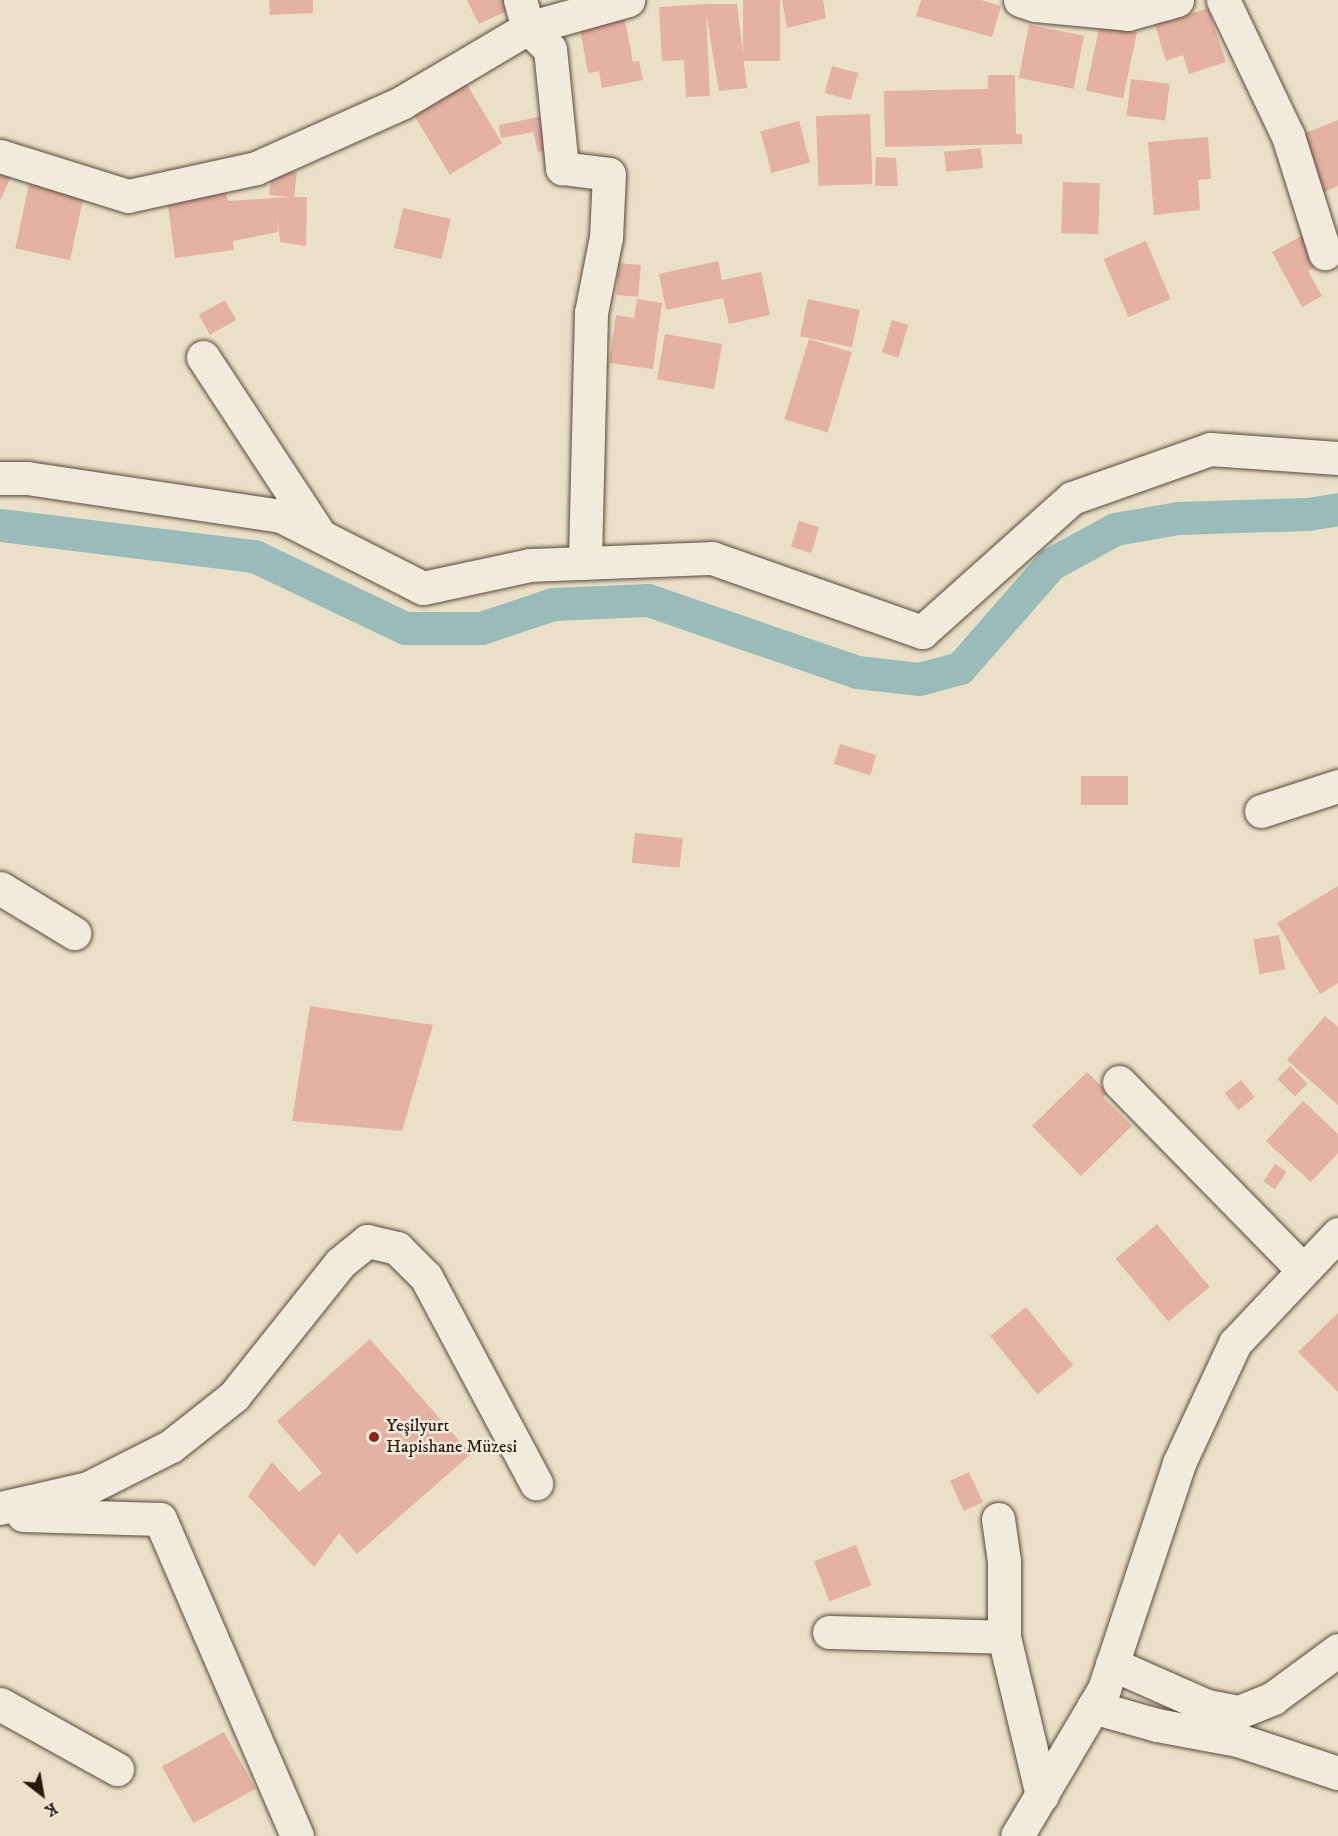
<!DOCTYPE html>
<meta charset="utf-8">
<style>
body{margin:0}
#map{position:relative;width:1338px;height:1836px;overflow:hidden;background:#eae0c7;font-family:"IM FELL DW Pica",serif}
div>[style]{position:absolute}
.canal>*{height:33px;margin:-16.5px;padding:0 16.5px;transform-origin:16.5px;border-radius:16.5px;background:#99bcbb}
.building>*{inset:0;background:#e4b1a2;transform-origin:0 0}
.roads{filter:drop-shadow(0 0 2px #5a4a3d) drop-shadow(0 0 2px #5a4a3d)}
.minor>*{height:33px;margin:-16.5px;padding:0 16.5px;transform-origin:16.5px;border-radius:16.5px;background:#f1ebdb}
.dots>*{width:16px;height:16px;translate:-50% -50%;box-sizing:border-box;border:3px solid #f1ebdb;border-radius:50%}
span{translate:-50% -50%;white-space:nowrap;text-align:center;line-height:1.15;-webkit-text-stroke:5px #f1ebdb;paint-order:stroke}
.poi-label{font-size:18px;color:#2a180f}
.left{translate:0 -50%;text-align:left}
.north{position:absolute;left:12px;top:1764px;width:60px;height:60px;-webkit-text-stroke:4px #f1ebdb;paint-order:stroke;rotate:149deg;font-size:16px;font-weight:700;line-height:24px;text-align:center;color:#2a180f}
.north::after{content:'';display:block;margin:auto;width:21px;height:27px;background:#2a180f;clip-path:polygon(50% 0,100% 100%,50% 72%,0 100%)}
</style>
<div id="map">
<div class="canal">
<div style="left:0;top:525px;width:256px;rotate:7deg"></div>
<div style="left:254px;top:556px;width:167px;rotate:25.5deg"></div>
<div style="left:405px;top:628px;width:76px"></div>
<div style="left:481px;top:628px;width:76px;rotate:-18.4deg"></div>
<div style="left:553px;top:604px;width:95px;rotate:-2.4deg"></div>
<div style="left:648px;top:600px;width:221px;rotate:19deg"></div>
<div style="left:857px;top:672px;width:62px;rotate:6.4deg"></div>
<div style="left:919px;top:679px;width:42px;rotate:-15deg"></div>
<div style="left:960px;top:668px;width:138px;rotate:-48.8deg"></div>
<div style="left:1051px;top:564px;width:73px;rotate:-28.7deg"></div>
<div style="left:1115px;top:529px;width:64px;rotate:-9.9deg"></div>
<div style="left:1178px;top:518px;width:130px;rotate:-1.8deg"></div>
<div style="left:1308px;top:514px;width:30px;rotate:-9deg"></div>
</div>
<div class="building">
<div style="clip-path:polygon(269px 0,313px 0,313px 13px,270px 15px)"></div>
<div style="clip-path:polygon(467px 0,512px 0,515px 7px,479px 24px)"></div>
<div style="left:743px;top:0;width:37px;height:61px"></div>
<div style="clip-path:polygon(782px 0,823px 0,826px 18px,787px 28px)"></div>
<div style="clip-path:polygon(921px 0,981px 0,1001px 6px,992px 37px,916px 16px)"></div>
<div style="clip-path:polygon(706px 4px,737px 4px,747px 88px,719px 91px,706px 13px,710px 96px,686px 97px,684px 60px,662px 61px,659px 7px)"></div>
<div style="clip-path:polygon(1208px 8px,1226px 62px,1189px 74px,1183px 55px,1166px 61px,1155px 25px)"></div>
<div style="clip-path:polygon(624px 15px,633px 62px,639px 61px,643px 80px,602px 88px,599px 71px,588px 73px,579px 24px)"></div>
<div style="left:1100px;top:24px;width:38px;height:68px;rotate:12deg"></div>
<div style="left:1029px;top:25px;width:56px;height:54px;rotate:11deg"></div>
<div style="left:832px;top:66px;width:27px;height:28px;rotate:15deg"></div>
<div style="clip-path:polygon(988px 75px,1015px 75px,1016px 134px,1022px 134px,1022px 144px,885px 147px,884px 91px,988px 89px)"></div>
<div style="left:463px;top:78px;width:76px;height:61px;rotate:59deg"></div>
<div style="left:1131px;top:79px;width:39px;height:37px;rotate:7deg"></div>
<div style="left:870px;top:114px;width:70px;height:54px;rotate:88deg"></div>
<div style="clip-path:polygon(548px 115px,556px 149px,538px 152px,533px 132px,501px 138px,499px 125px)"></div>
<div style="clip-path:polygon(1338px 120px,1338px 186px,1320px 194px,1296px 137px)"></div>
<div style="left:799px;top:121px;width:43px;height:40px;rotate:75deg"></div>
<div style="clip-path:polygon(1208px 137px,1211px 179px,1198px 180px,1200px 210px,1154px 215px,1148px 142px)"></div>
<div style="left:981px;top:148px;width:20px;height:37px;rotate:84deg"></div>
<div style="clip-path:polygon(876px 157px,896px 158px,898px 186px,875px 186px)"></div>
<div style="clip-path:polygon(0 166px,13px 172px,0 201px)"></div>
<div style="clip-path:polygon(272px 171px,297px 172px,294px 197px,307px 197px,306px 246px,280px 242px,277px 216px,278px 232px,233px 241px,234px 250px,175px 258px,167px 198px,226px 192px,228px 201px,289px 197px,269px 195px)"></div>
<div style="left:1063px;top:182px;width:37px;height:51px;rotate:2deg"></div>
<div style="left:29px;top:184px;width:56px;height:66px;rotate:12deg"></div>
<div style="left:403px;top:208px;width:49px;height:41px;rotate:13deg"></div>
<div style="clip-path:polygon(1307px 233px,1323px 263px,1308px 271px,1322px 296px,1302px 307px,1272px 252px)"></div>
<div style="left:1146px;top:241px;width:63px;height:46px;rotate:67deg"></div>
<div style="clip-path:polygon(718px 261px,722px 280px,761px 272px,770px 315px,729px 324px,723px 298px,666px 310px,659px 274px)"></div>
<div style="left:619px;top:263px;width:22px;height:32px;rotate:5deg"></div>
<div style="clip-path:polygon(637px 299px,662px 303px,653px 369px,609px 363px,616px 315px,634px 318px)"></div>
<div style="left:808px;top:299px;width:53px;height:38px;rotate:12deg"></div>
<div style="left:225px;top:300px;width:23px;height:30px;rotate:61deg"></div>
<div style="left:892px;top:320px;width:17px;height:34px;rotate:17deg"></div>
<div style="left:665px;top:334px;width:58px;height:46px;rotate:10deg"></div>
<div style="left:809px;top:339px;width:45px;height:84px;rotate:17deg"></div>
<div style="left:799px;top:521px;width:21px;height:27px;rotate:17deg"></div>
<div style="left:840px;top:744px;width:38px;height:21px;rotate:17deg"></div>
<div style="left:1128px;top:776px;width:29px;height:47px;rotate:90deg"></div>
<div style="left:635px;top:833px;width:48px;height:30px;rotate:6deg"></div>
<div style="clip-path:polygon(1338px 886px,1338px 983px,1320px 994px,1277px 923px)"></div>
<div style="left:1279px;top:935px;width:35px;height:26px;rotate:80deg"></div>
<div style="clip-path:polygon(310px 1006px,433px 1025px,402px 1131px,292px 1121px)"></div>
<div style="clip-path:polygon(1325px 1016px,1338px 1027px,1338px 1105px,1287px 1060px)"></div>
<div style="left:1290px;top:1066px;width:25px;height:18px;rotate:45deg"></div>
<div style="clip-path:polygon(1087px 1072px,1108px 1093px,1103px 1097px,1132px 1126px,1081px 1176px,1032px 1126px)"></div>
<div style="left:1241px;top:1080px;width:22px;height:21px;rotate:51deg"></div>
<div style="clip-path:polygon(1303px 1101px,1338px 1134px,1338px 1153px,1311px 1182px,1266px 1141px)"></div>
<div style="left:1275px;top:1164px;width:14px;height:21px;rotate:34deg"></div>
<div style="left:1157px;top:1224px;width:82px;height:54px;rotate:50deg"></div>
<div style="left:1026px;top:1307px;width:75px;height:46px;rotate:51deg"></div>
<div style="clip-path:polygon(1338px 1313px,1338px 1392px,1298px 1352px)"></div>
<div style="clip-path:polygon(370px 1339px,471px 1454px,357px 1554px,339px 1533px,314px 1567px,248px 1496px,272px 1462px,299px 1492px,322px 1473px,277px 1421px)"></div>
<div style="left:969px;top:1472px;width:33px;height:21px;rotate:65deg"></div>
<div style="left:856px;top:1545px;width:43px;height:45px;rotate:69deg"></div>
<div style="left:224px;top:1732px;width:65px;height:71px;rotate:61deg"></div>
</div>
<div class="roads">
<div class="minor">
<div style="left:520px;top:0;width:29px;rotate:74deg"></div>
<div style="left:528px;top:28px;width:30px;rotate:44deg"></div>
<div style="left:550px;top:49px;width:120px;rotate:84.2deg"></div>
<div style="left:562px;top:168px;width:47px;rotate:7.3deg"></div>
<div style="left:609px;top:174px;width:63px;rotate:92.7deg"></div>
<div style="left:606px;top:237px;width:77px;rotate:101.2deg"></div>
<div style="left:591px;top:313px;width:250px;rotate:91.4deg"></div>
<div style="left:1020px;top:0;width:16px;rotate:18deg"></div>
<div style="left:1035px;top:5px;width:93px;rotate:5.5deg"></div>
<div style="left:1128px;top:14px;width:51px;rotate:-15.9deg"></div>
<div style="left:1223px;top:0;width:151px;rotate:64.5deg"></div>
<div style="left:1288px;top:136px;width:123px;rotate:72.5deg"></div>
<div style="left:0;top:156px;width:134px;rotate:17.4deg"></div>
<div style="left:128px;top:196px;width:131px;rotate:-12.3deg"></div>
<div style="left:256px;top:168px;width:159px;rotate:-24.1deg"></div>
<div style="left:401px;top:103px;width:147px;rotate:-30.6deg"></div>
<div style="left:528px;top:28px;width:104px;rotate:-15.6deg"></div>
<div style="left:203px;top:357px;width:213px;rotate:56.7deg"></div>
<div style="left:0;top:478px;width:27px"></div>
<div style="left:27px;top:478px;width:257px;rotate:8.5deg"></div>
<div style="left:281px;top:516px;width:159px;rotate:26.9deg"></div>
<div style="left:423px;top:588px;width:109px;rotate:-12.1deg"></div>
<div style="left:530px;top:565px;width:182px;rotate:-2.2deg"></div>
<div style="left:712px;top:558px;width:223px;rotate:19.4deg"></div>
<div style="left:922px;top:632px;width:201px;rotate:-41.8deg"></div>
<div style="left:1072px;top:498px;width:146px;rotate:-19.5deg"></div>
<div style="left:1210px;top:449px;width:128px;rotate:4deg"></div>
<div style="left:1261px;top:811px;width:81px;rotate:-18deg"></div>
<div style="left:0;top:888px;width:87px;rotate:31.3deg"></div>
<div style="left:1119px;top:1082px;width:262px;rotate:45.6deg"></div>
<div style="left:0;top:1508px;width:90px;rotate:-12.8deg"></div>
<div style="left:88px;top:1488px;width:93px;rotate:-26.8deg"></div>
<div style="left:171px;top:1446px;width:80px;rotate:-38.4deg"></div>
<div style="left:234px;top:1396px;width:170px;rotate:-51.4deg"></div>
<div style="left:340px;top:1263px;width:35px;rotate:-39deg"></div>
<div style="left:367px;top:1241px;width:31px;rotate:13deg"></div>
<div style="left:397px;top:1248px;width:41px;rotate:45deg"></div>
<div style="left:426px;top:1277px;width:234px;rotate:61.9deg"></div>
<div style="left:23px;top:1515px;width:137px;rotate:1.7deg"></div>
<div style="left:160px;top:1519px;width:345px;rotate:66.6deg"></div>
<div style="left:998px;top:1519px;width:42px;rotate:81.9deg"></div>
<div style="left:1004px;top:1561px;width:76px;rotate:90deg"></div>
<div style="left:1004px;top:1637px;width:163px;rotate:76.5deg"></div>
<div style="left:829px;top:1632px;width:175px;rotate:1.6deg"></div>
<div style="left:1112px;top:1664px;width:104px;rotate:23.9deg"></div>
<div style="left:1207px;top:1706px;width:33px;rotate:11deg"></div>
<div style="left:1239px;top:1712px;width:37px;rotate:-22deg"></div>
<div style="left:1273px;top:1698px;width:81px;rotate:-36.4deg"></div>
<div style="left:0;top:1704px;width:134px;rotate:29.1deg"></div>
<div style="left:1093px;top:1707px;width:66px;rotate:15.7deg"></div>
<div style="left:1157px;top:1725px;width:82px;rotate:10.5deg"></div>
<div style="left:1238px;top:1740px;width:105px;rotate:18.3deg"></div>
<div style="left:1017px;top:1836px;width:171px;rotate:-59.4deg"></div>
<div style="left:1104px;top:1689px;width:238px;rotate:-71.6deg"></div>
<div style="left:1179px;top:1463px;width:132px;rotate:-65deg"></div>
<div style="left:1235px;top:1343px;width:150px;rotate:-46.6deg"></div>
</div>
</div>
<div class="dots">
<div style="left:374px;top:1437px;background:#8f2418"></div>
</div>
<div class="poi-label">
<span class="left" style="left:386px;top:1437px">Yeşilyurt<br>Hapishane Müzesi</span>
</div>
<div class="north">K</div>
</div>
